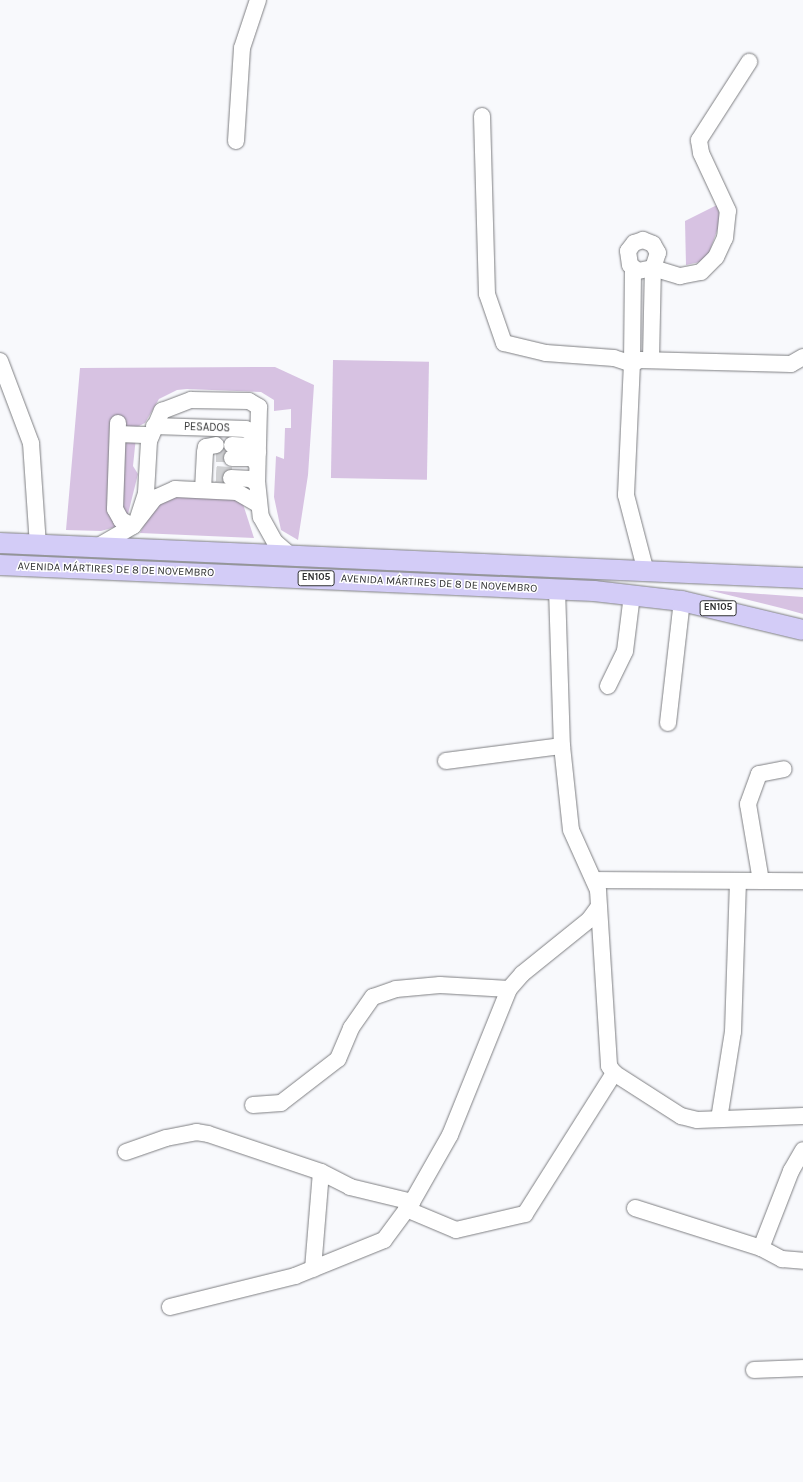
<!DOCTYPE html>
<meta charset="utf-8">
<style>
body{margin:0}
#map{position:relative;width:803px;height:1482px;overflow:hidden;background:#f8f9fc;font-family:Karla,sans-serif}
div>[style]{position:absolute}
.green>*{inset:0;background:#d7c2e2;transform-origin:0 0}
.minor-tunnel>*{height:16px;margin-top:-8px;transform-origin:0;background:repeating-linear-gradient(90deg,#d0d1d3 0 16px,transparent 0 24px)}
.roads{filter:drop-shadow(0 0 1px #7e7f82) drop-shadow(0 0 1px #7e7f82)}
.minor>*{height:16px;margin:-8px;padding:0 8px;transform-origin:8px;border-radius:8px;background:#fff}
.major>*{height:20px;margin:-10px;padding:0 10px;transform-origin:10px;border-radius:10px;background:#d3ccf7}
span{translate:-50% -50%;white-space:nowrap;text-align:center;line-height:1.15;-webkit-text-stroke:3px #fff;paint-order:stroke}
.shield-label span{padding:1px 3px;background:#fff;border:1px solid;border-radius:3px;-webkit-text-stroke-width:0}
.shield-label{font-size:10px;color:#2f3031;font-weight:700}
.street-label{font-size:11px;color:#2f3031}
</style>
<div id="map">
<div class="green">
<div style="clip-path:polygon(717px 205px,721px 220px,709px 253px,700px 262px,686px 265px,685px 221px)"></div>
<div style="left:333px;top:360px;width:96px;height:118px;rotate:1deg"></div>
<div style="clip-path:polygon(275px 367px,314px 385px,308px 475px,298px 540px,281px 530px,274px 497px,276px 456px,284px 459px,285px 428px,291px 428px,291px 409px,274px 411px,274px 400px,261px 392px,187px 389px,177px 390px,159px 399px,145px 423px,137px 427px,133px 466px,138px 474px,127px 518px,119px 526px,101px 531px,66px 530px,80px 368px)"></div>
<div style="clip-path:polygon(229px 496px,242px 501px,254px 538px,140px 533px,152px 509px,166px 497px)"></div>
<div style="clip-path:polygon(708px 590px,803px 597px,803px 614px,785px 609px)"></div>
</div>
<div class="minor-tunnel">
<div style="left:216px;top:454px;width:16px"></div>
<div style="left:216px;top:474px;width:16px;rotate:4deg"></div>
</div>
<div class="roads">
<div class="minor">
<div style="left:482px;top:116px;width:178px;rotate:88.4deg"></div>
<div style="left:487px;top:294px;width:52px;rotate:70.9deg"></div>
<div style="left:504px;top:343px;width:43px;rotate:13.4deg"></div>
<div style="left:546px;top:353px;width:68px;rotate:4.2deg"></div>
<div style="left:614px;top:358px;width:19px;rotate:18deg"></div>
<div style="left:632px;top:364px;width:96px;rotate:-89.4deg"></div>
<div style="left:236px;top:141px;width:93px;rotate:-86.3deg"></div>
<div style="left:242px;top:48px;width:51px;rotate:-71.6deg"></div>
<div style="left:651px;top:360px;width:92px;rotate:-88.8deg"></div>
<div style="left:653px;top:268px;width:16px;rotate:-72deg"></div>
<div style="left:658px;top:253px;width:10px;rotate:-119deg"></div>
<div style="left:653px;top:244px;width:11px;rotate:-158deg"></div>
<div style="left:643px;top:240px;width:9px;rotate:162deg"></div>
<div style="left:634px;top:243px;width:10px;rotate:127deg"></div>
<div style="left:628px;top:251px;width:14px;rotate:82deg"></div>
<div style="left:630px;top:265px;width:10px;rotate:37deg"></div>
<div style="left:638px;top:271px;width:15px;rotate:-11deg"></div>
<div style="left:653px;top:268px;width:28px;rotate:17deg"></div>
<div style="left:680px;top:276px;width:21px;rotate:-11deg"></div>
<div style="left:701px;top:272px;width:21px;rotate:-45deg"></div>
<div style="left:716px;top:257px;width:21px;rotate:-65deg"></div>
<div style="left:725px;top:238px;width:27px;rotate:-84deg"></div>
<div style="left:728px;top:211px;width:64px;rotate:-115deg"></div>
<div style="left:701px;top:153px;width:13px;rotate:-99deg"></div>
<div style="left:699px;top:140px;width:93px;rotate:-57.3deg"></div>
<div style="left:0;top:361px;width:88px;rotate:69.3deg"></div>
<div style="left:31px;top:443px;width:102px;rotate:86.1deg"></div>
<div style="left:118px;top:423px;width:86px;rotate:92deg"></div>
<div style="left:115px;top:509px;width:13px;rotate:61deg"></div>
<div style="left:121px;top:520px;width:13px;rotate:27deg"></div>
<div style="left:154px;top:426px;width:92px;rotate:1.9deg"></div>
<div style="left:246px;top:429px;width:15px;rotate:37deg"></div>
<div style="left:118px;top:434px;width:33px;rotate:2deg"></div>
<div style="left:232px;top:445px;width:21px;rotate:3deg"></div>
<div style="left:253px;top:446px;width:8px;rotate:50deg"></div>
<div style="left:232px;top:458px;width:20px"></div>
<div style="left:252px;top:458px;width:8px;rotate:50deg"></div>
<div style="left:231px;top:478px;width:20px;rotate:3deg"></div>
<div style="left:251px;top:479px;width:8px;rotate:40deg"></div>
<div style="left:203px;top:490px;width:38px;rotate:-87deg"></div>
<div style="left:205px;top:452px;width:5px;rotate:-79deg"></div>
<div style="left:206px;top:447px;width:10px;rotate:-11deg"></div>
<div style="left:138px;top:518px;width:26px;rotate:-72deg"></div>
<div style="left:146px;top:493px;width:52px;rotate:-86.7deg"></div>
<div style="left:149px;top:441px;width:33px;rotate:-67deg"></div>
<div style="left:162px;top:411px;width:31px;rotate:-21deg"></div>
<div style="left:191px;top:400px;width:58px;rotate:1deg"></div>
<div style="left:249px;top:401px;width:12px;rotate:31deg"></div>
<div style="left:259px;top:407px;width:74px;rotate:91.5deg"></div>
<div style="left:257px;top:481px;width:36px;rotate:84deg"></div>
<div style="left:261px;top:517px;width:29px;rotate:61deg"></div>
<div style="left:275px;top:542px;width:20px;rotate:41deg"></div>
<div style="left:97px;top:547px;width:42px;rotate:-30.3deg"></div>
<div style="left:133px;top:526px;width:36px;rotate:-52deg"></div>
<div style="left:155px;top:498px;width:22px;rotate:-24deg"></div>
<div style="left:175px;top:489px;width:62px;rotate:2.8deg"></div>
<div style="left:237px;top:492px;width:24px;rotate:30deg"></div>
<div style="left:646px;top:572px;width:80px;rotate:-104.6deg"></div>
<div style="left:626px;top:495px;width:131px;rotate:-87.4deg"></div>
<div style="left:632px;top:364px;width:9px;rotate:-27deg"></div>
<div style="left:640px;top:360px;width:151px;rotate:1.5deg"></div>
<div style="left:791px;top:364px;width:14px;rotate:-30deg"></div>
<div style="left:557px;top:589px;width:157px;rotate:88.2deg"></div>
<div style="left:562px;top:746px;width:84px;rotate:83.9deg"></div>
<div style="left:571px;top:830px;width:66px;rotate:65.8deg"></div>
<div style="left:598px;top:890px;width:176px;rotate:86.4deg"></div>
<div style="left:609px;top:1066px;width:9px;rotate:54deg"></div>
<div style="left:614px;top:1073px;width:80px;rotate:32.7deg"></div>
<div style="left:681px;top:1116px;width:16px;rotate:14deg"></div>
<div style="left:697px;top:1120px;width:106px;rotate:-2.2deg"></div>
<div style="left:608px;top:686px;width:39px;rotate:-64deg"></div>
<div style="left:625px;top:651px;width:56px;rotate:-82.9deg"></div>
<div style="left:668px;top:723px;width:123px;rotate:-83.5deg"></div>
<div style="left:446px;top:761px;width:117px;rotate:-7.4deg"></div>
<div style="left:594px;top:880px;width:209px;rotate:0.3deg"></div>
<div style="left:761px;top:881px;width:78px;rotate:-99.6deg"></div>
<div style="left:748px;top:804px;width:32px;rotate:-70deg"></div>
<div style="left:759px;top:774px;width:25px;rotate:-11deg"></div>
<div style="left:253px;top:1105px;width:28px;rotate:-4deg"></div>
<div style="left:281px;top:1103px;width:72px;rotate:-37.7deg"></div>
<div style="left:338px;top:1059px;width:34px;rotate:-67deg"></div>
<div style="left:351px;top:1028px;width:38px;rotate:-55deg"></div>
<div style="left:373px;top:997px;width:24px;rotate:-19deg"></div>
<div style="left:396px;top:989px;width:44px;rotate:-5.2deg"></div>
<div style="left:440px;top:985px;width:69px;rotate:3.3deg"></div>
<div style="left:719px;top:1119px;width:88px;rotate:-80.9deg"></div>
<div style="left:733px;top:1032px;width:151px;rotate:-88.1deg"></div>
<div style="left:126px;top:1152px;width:42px;rotate:-19.3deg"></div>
<div style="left:166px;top:1138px;width:31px;rotate:-11deg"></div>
<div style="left:196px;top:1132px;width:12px;rotate:9deg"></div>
<div style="left:208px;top:1134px;width:119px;rotate:18.6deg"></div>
<div style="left:321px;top:1172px;width:33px;rotate:27deg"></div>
<div style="left:350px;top:1187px;width:64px;rotate:13.6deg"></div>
<div style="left:635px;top:1208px;width:132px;rotate:17.6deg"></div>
<div style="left:761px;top:1248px;width:24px;rotate:28deg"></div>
<div style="left:782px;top:1259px;width:21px;rotate:5deg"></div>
<div style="left:406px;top:1209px;width:54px;rotate:22.8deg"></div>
<div style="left:456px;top:1230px;width:71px;rotate:-13.1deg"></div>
<div style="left:525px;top:1214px;width:167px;rotate:-57.7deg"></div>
<div style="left:761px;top:1248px;width:83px;rotate:-68.7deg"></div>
<div style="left:791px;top:1171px;width:24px;rotate:-60deg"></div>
<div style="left:313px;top:1269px;width:97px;rotate:-85.3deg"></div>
<div style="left:170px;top:1307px;width:129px;rotate:-13.9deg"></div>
<div style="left:295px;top:1276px;width:96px;rotate:-22deg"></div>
<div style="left:384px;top:1240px;width:47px;rotate:-53.6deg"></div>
<div style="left:412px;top:1202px;width:77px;rotate:-60.4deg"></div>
<div style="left:450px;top:1135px;width:157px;rotate:-68deg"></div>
<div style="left:509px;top:989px;width:20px;rotate:-49deg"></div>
<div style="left:522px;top:974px;width:86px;rotate:-38.9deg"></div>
<div style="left:589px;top:920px;width:14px;rotate:-54deg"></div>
<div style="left:754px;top:1370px;width:49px;rotate:-2.3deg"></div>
</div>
<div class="major">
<div style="left:0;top:543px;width:804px;rotate:2.5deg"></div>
<div style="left:0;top:565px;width:595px;rotate:2.51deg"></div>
<div style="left:594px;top:591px;width:89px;rotate:6.5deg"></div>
<div style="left:682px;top:601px;width:124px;rotate:13.5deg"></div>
</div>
</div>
<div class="shield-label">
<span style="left:316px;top:578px">EN105</span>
<span style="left:718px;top:608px">EN105</span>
</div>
<div class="street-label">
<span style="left:207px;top:428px;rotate:2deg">PESADOS</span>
<span style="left:116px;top:570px;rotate:2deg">AVENIDA MÁRTIRES DE 8 DE NOVEMBRO</span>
<span style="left:439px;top:584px;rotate:3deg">AVENIDA MÁRTIRES DE 8 DE NOVEMBRO</span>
</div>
</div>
